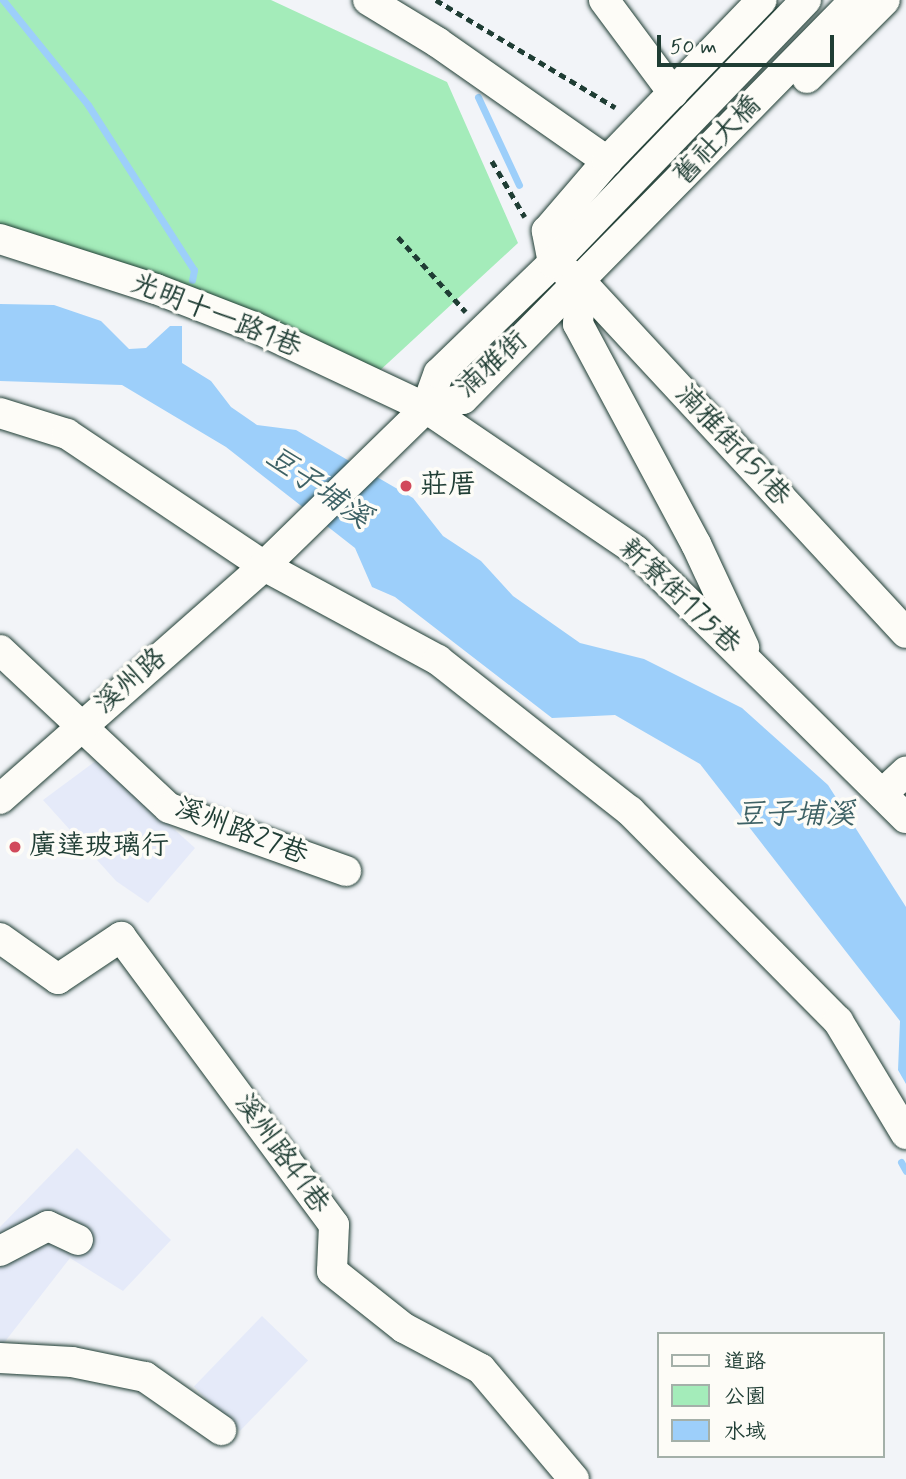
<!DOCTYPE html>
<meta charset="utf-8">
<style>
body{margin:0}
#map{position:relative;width:906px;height:1479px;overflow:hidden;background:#f2f4f8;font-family:Mynerve,"LXGW WenKai TC",sans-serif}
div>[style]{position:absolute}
.built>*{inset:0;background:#e5eaf9;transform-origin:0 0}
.green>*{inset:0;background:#a4ecba}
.water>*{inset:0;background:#9dcffa}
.stream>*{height:7px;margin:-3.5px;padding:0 3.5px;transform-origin:3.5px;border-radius:3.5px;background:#9dcffa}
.path>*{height:4.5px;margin-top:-2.25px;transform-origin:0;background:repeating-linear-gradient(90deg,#1f3d34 0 7px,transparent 0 12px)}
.roads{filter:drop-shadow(0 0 2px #1f3d34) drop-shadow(0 0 2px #1f3d34)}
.minor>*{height:30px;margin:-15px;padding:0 15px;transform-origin:15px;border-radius:15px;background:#fdfcf7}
.dots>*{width:19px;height:19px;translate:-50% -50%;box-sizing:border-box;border:4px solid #fdfcf7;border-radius:50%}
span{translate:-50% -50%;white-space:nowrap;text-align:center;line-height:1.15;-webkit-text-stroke:7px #fdfcf7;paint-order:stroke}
.street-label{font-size:28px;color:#1f3d34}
.poi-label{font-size:28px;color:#1f3d34}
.left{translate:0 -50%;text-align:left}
.water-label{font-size:30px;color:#3e6266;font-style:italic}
.legend{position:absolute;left:657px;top:1332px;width:228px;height:126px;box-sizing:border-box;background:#fdfcf7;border:2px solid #a4b0a9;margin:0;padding:9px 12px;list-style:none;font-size:21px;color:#1f3d34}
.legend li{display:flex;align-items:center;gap:14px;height:35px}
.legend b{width:35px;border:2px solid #a4b0a9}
.scale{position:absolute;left:657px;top:35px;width:177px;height:32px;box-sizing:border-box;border:4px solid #1f3d34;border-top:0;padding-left:9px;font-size:21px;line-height:24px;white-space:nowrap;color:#1f3d34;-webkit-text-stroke:5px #fdfcf7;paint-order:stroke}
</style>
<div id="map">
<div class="built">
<div style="clip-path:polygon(97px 760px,195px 848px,148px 903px,116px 881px,43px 800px)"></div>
<div style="clip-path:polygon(77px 1148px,171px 1240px,123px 1291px,70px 1258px,0 1348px,0 1227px)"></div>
<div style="left:262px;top:1316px;width:64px;height:98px;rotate:44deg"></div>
</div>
<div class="green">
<div style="clip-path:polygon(0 0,271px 0,447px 82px,518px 243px,376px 374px,212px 295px,0 224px)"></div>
</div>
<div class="water">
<div style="clip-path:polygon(0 304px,54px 305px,101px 321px,129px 349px,146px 348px,170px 326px,182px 326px,182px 363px,211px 381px,231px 407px,257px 425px,296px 430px,413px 498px,443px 536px,481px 561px,513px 596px,580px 643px,644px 659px,742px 708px,828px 785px,906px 907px,906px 1084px,898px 1070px,900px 1021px,700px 764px,615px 715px,552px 718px,395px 597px,372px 587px,355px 548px,226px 447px,122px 385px,0 381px)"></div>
</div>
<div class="stream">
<div style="left:3px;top:0;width:135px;rotate:51deg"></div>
<div style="left:88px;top:105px;width:196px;rotate:57.3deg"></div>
<div style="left:194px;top:270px;width:10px;rotate:101deg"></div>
<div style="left:478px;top:97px;width:97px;rotate:65deg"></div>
<div style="left:901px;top:1162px;width:10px;rotate:61deg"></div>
</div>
<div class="path">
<div style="left:436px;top:0;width:209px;rotate:30.9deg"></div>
<div style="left:492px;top:161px;width:65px;rotate:59.5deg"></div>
<div style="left:398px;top:237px;width:101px;rotate:47.8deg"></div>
</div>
<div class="roads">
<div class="minor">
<div style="left:368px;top:0;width:81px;rotate:31.3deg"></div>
<div style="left:437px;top:42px;width:208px;rotate:35deg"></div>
<div style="left:604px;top:0;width:116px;rotate:53.4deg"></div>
<div style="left:807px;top:78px;width:110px;rotate:-45deg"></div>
<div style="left:0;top:239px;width:164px;rotate:17.8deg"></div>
<div style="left:156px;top:289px;width:105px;rotate:21.2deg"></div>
<div style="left:254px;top:327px;width:190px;rotate:25.2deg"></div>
<div style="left:426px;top:408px;width:253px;rotate:34.2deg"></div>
<div style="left:635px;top:550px;width:381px;rotate:44.7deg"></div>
<div style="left:553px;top:263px;width:33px;rotate:-101deg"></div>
<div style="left:547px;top:231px;width:92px;rotate:-49.4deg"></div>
<div style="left:607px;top:161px;width:223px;rotate:-46.1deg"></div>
<div style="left:565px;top:271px;width:19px;rotate:35deg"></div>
<div style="left:581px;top:282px;width:478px;rotate:47.2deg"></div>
<div style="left:581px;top:282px;width:42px;rotate:94.1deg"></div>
<div style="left:578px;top:324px;width:250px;rotate:61.8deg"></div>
<div style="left:696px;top:544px;width:114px;rotate:65deg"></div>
<div style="left:426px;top:408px;width:38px;rotate:-14deg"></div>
<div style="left:463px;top:399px;width:559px;rotate:-45.51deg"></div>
<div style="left:0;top:413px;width:70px;rotate:17.4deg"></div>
<div style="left:67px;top:434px;width:237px;rotate:33.8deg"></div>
<div style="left:264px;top:566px;width:198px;rotate:28.4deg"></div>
<div style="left:438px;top:660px;width:244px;rotate:38.2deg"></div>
<div style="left:630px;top:811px;width:296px;rotate:45.3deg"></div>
<div style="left:838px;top:1021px;width:132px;rotate:59deg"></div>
<div style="left:0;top:650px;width:231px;rotate:43.1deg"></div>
<div style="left:169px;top:808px;width:188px;rotate:19.6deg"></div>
<div style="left:882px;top:794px;width:33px;rotate:-43deg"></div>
<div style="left:0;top:799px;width:352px;rotate:-41.4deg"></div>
<div style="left:264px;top:566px;width:226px;rotate:-44.3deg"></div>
<div style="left:426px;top:408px;width:37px;rotate:-70deg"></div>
<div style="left:439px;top:373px;width:158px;rotate:-44deg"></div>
<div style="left:553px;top:263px;width:365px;rotate:-46.1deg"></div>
<div style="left:0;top:938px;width:71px;rotate:35.3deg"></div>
<div style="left:58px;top:979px;width:76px;rotate:-33.7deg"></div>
<div style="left:121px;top:937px;width:358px;rotate:53.5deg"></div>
<div style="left:334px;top:1225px;width:46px;rotate:92.5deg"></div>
<div style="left:332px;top:1271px;width:92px;rotate:38.4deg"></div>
<div style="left:404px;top:1328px;width:87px;rotate:28deg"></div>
<div style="left:481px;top:1369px;width:144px;rotate:49.8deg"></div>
<div style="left:0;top:1251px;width:54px;rotate:-27.5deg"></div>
<div style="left:48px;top:1226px;width:33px;rotate:25deg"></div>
<div style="left:0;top:1358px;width:72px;rotate:3.2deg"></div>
<div style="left:72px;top:1362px;width:75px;rotate:11.6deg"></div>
<div style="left:145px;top:1377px;width:93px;rotate:34.9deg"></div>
</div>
</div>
<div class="dots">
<div style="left:406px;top:486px;background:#d1495b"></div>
<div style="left:15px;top:847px;background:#d1495b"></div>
</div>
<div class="street-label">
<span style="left:718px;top:141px;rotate:-46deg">舊社大橋</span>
<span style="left:216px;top:316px;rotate:22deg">光明十一路1巷</span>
<span style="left:493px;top:365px;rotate:-42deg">湳雅街</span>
<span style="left:732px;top:446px;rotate:47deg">湳雅街451巷</span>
<span style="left:679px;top:597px;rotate:43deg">新寮街175巷</span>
<span style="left:131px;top:682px;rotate:-41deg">溪州路</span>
<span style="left:241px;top:832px;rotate:21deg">溪州路27巷</span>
<span style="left:281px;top:1154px;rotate:54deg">溪州路41巷</span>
</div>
<div class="poi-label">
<span class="left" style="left:420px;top:486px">莊厝</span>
<span class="left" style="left:29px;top:847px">廣達玻璃行</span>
</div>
<div class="water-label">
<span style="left:318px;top:488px;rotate:35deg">豆子埔溪</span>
<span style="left:795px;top:815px">豆子埔溪</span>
</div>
<ul class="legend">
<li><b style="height:9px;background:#fdfcf7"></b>道路</li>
<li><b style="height:19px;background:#a4ecba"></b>公園</li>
<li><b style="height:19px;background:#9dcffa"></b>水域</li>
</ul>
<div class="scale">50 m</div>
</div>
